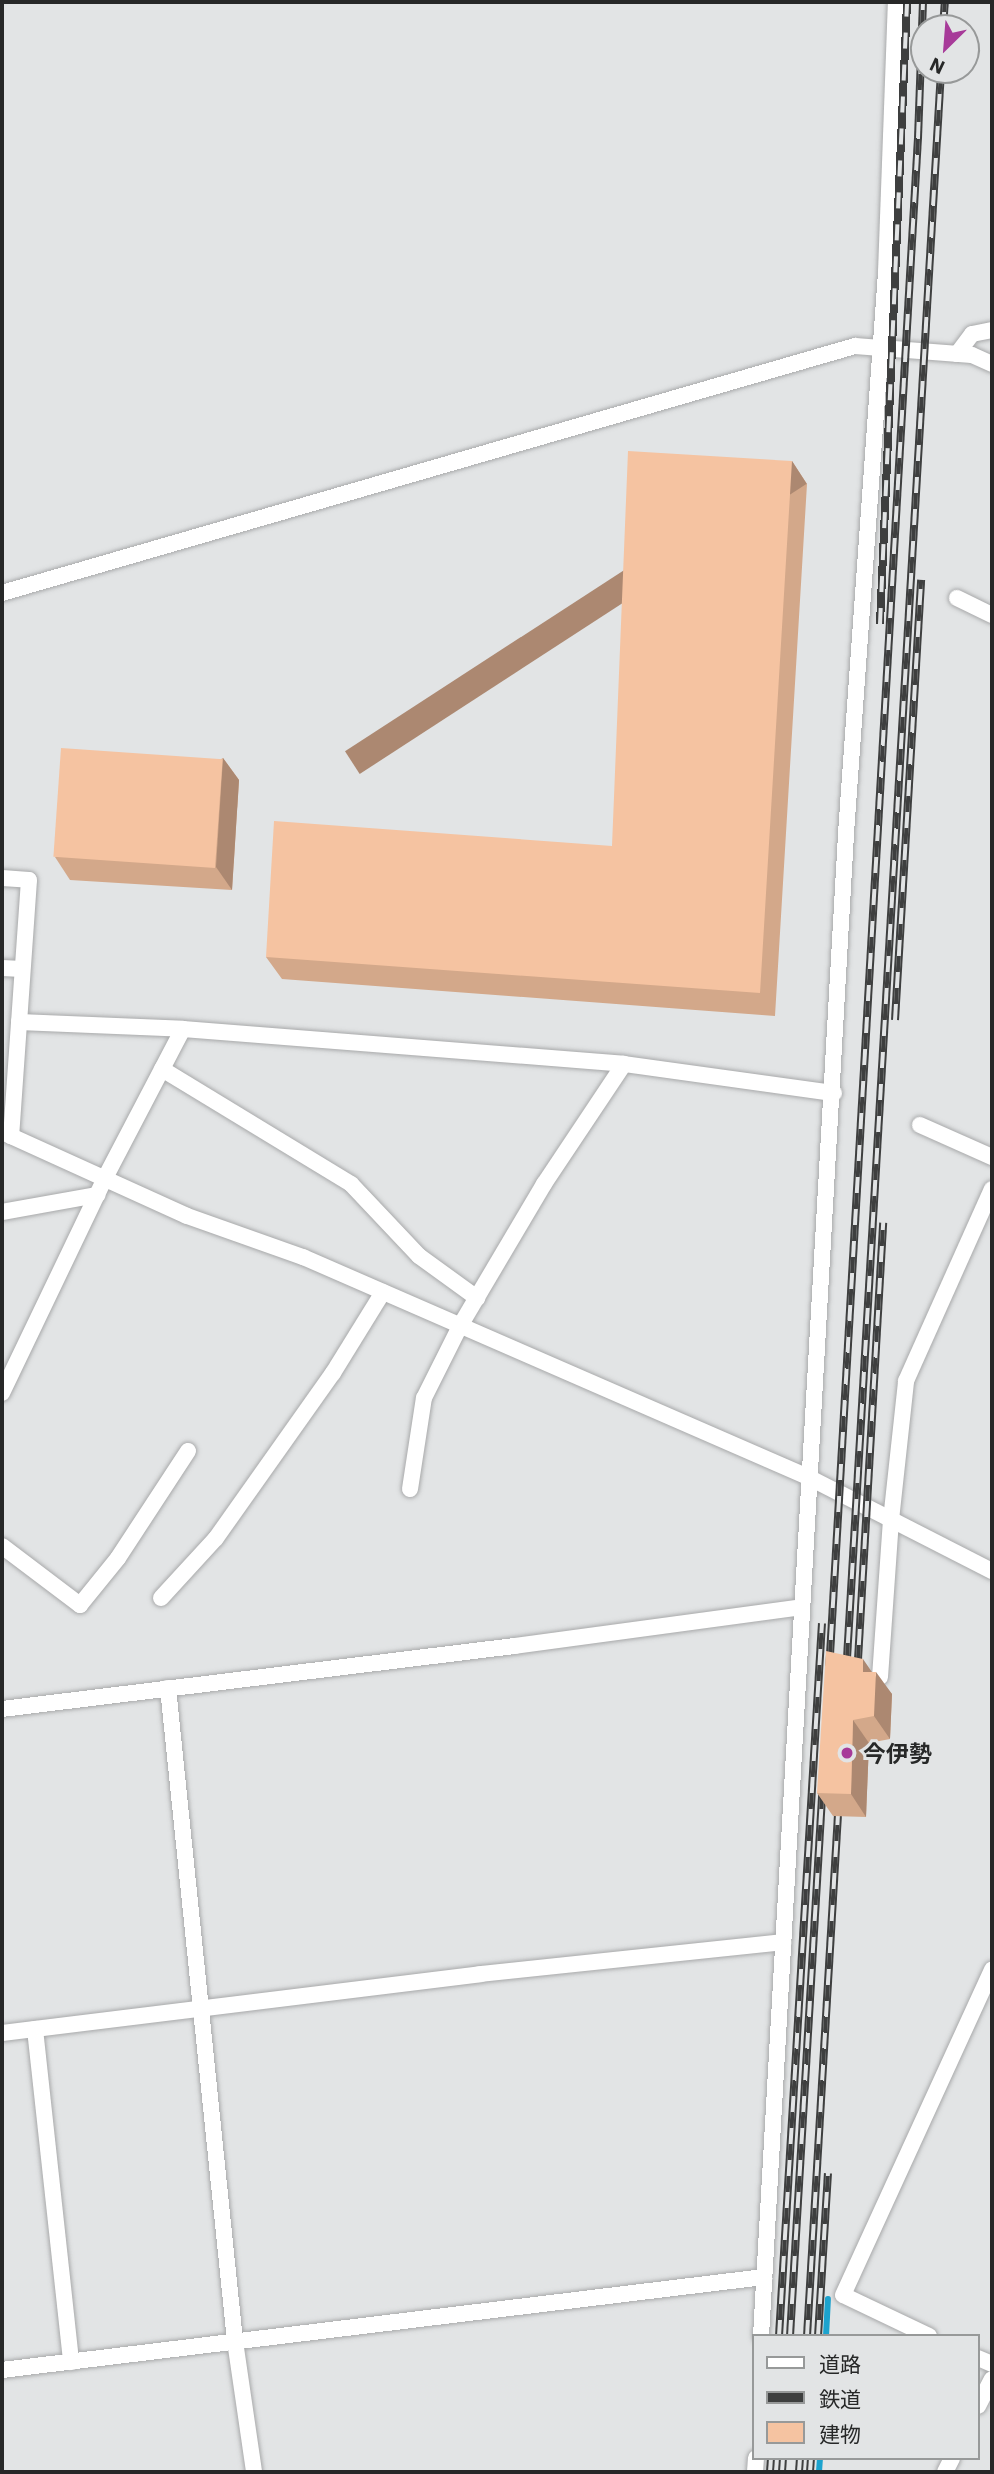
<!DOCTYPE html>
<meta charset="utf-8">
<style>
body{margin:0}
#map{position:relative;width:994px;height:2474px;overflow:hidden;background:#e2e4e5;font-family:"IBM Plex Sans","Noto Sans JP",sans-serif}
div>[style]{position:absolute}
.stream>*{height:6px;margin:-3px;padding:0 3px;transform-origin:3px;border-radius:3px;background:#1da3ce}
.roads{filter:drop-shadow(0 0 2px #a8a9aa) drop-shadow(0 0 2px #a8a9aa)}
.street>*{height:16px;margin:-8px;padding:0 8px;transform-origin:8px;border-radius:8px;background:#fff}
.rail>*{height:8px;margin-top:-4px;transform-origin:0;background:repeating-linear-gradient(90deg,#e2e4e5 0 16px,#3e3f3f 0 32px);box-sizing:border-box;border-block:2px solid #3e3f3f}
.wall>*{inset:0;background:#d3a88a}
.shaded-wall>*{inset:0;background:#ac8871;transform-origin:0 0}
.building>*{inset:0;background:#f5c3a1;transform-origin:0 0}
.dots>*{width:19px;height:19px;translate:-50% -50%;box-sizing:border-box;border:4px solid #e2e4e5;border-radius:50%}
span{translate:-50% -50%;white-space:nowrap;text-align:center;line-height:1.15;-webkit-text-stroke:6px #e2e4e5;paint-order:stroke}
.poi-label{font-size:23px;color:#272828;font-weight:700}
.left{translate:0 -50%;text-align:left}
.frame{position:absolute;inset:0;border:4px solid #272828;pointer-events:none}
.legend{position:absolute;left:752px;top:2334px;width:228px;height:126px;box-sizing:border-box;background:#e2e4e5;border:2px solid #979999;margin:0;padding:9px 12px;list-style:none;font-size:21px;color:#272828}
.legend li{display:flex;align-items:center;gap:14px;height:35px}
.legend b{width:35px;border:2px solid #979999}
.north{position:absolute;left:910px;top:14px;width:70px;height:70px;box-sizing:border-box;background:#e2e4e5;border:2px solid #979999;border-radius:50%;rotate:205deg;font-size:19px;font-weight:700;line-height:28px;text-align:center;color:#272828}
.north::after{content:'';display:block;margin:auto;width:24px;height:32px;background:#a73a99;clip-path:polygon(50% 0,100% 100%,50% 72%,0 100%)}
</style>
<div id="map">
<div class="stream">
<div style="left:826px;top:2336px;width:37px;rotate:-87deg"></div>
<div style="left:819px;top:2472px;width:14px;rotate:-86deg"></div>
</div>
<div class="roads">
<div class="street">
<div style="left:957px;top:354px;width:25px;rotate:-53deg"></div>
<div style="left:972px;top:334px;width:20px;rotate:-11deg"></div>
<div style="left:2px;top:593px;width:888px;rotate:-16.15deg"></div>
<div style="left:855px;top:346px;width:117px;rotate:4.4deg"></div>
<div style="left:972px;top:355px;width:22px;rotate:24deg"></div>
<div style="left:957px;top:598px;width:39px;rotate:26deg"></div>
<div style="left:2px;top:878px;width:27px;rotate:4deg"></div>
<div style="left:29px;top:880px;width:257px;rotate:94deg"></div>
<div style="left:2px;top:968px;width:20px;rotate:3deg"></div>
<div style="left:19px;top:1022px;width:164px;rotate:2.4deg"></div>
<div style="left:183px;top:1029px;width:442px;rotate:4.5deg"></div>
<div style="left:624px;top:1064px;width:212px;rotate:7.9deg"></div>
<div style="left:162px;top:1069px;width:221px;rotate:31.3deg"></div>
<div style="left:351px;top:1184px;width:99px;rotate:46.6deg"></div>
<div style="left:419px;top:1256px;width:72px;rotate:35.9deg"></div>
<div style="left:920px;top:1125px;width:79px;rotate:24deg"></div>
<div style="left:2px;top:1132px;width:203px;rotate:24.4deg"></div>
<div style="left:187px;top:1216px;width:123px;rotate:19.5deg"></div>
<div style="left:303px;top:1257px;width:551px;rotate:23.54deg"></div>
<div style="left:808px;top:1477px;width:207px;rotate:27.1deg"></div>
<div style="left:2px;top:1212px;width:97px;rotate:-10.1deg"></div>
<div style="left:2px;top:1393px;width:238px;rotate:-64.4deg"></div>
<div style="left:105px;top:1178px;width:168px;rotate:-62.4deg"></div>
<div style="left:410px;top:1489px;width:92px;rotate:-81.3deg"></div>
<div style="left:424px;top:1398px;width:80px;rotate:-63.4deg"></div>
<div style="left:460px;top:1326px;width:165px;rotate:-59.4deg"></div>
<div style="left:544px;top:1184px;width:144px;rotate:-56.3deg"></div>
<div style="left:2px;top:1546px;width:98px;rotate:37.1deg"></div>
<div style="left:80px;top:1605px;width:60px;rotate:-51deg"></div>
<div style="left:118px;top:1558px;width:128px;rotate:-56.8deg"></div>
<div style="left:161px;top:1598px;width:81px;rotate:-47.5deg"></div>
<div style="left:216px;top:1538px;width:202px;rotate:-54.7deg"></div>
<div style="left:333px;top:1373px;width:95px;rotate:-58.3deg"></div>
<div style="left:880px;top:1677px;width:157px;rotate:-86deg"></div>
<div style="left:891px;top:1520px;width:140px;rotate:-83.8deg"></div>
<div style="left:906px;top:1381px;width:210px;rotate:-65.9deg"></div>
<div style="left:168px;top:1688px;width:656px;rotate:84.14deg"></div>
<div style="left:235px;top:2341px;width:132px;rotate:81.7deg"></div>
<div style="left:2px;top:1709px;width:516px;rotate:-7.01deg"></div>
<div style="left:514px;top:1646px;width:290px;rotate:-7.7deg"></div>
<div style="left:35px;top:2029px;width:335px;rotate:83.8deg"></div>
<div style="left:2px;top:2033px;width:482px;rotate:-7deg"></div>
<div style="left:480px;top:1974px;width:305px;rotate:-6deg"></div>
<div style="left:761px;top:2336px;width:1505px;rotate:-86.76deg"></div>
<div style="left:846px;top:833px;width:562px;rotate:-85.92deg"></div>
<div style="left:886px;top:272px;width:270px;rotate:-87.9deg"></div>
<div style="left:929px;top:2336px;width:95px;rotate:-154.5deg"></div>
<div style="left:843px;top:2295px;width:358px;rotate:-65.4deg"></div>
<div style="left:978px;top:2358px;width:15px;rotate:23deg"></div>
<div style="left:2px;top:2370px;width:768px;rotate:-6.96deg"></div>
<div style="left:978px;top:2406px;width:30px;rotate:-63deg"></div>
<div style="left:755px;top:2472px;width:14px;rotate:-86deg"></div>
<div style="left:945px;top:2472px;width:16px;rotate:-63deg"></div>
</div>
</div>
<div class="rail">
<div style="left:943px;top:28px;width:26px;rotate:-86deg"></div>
<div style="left:880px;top:624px;width:623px;rotate:-87.51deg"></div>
<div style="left:895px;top:1020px;width:441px;rotate:-86.6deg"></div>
<div style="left:829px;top:1672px;width:1537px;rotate:-86.68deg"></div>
<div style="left:918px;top:138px;width:136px;rotate:-87.9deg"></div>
<div style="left:846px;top:1675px;width:1608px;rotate:-86.61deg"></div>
<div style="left:857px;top:1677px;width:455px;rotate:-86.7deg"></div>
<div style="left:779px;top:2336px;width:714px;rotate:-86.55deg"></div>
<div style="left:790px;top:2336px;width:557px;rotate:-86.6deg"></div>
<div style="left:807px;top:2336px;width:539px;rotate:-86.6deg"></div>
<div style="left:818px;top:2336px;width:163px;rotate:-86.5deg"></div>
<div style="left:770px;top:2472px;width:14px;rotate:-86deg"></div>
<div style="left:782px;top:2472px;width:14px;rotate:-86deg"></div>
<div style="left:799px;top:2472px;width:14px;rotate:-86deg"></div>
<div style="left:810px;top:2472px;width:14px;rotate:-86deg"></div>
</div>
<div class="wall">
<div style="clip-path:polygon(792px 461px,807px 484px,775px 1016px,282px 979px,266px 957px,612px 846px)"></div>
<div style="clip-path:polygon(223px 758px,239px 780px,232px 890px,70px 880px,55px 857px)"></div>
<div style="clip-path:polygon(872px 1672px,892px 1694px,890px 1739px,869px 1743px,866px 1817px,833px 1816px,817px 1793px)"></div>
</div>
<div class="shaded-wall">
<div style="left:792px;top:461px;width:27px;height:533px;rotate:57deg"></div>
<div style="clip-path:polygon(223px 758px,239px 780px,232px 890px,216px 867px)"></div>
<div style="clip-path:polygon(863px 1659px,876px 1678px,876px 1672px,892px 1694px,890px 1739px,874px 1716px,863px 1672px)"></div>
<div style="clip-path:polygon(853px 1720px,869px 1743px,866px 1817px,851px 1794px)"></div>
</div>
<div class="building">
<div style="clip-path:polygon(628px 451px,792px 461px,760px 993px,266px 957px,274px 821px,612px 846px)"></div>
<div style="left:61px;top:748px;width:162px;height:109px;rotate:4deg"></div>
<div style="clip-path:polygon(826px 1651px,863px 1659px,863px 1672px,876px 1672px,874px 1716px,853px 1720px,851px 1794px,817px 1793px)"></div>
</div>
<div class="dots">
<div style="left:847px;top:1753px;background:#a73a99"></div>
</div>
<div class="poi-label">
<span class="left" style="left:863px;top:1753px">今伊勢</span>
</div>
<div class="frame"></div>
<ul class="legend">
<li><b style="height:9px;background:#fff"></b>道路</li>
<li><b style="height:9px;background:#3e3f3f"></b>鉄道</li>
<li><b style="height:19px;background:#f5c3a1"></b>建物</li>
</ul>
<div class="north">N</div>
</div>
